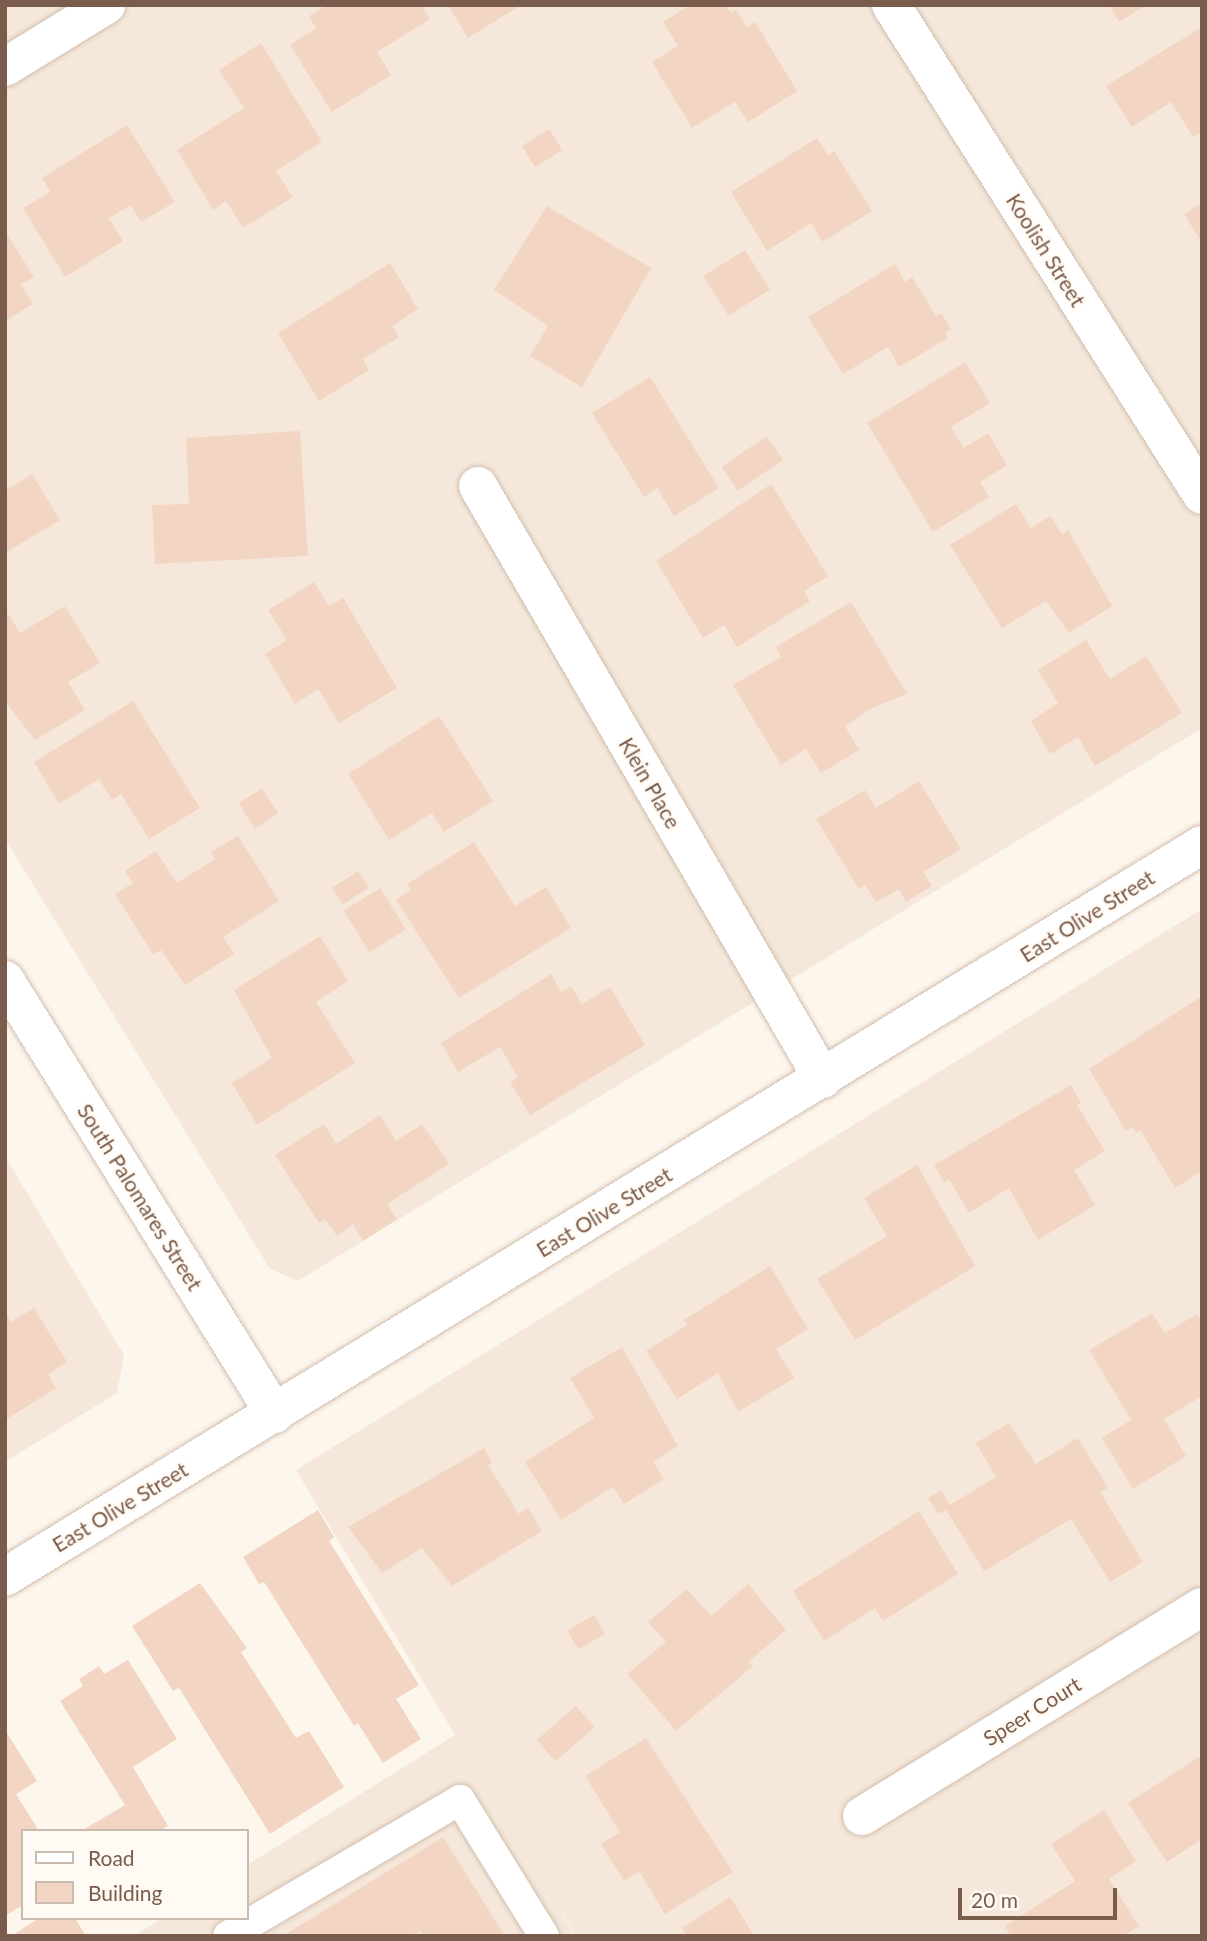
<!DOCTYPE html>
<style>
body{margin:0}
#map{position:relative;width:1207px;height:1941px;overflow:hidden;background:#fdf6ec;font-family:Lato,sans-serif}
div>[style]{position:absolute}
.residential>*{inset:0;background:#f5e8da}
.building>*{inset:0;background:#f3d5c3;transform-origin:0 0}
.roads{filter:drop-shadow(0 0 2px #d1beb0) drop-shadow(0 0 2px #d1beb0)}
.service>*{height:30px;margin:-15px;padding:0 15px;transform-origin:15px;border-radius:15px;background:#fff}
.minor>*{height:38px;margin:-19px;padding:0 19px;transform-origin:19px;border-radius:19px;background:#fff}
.tertiary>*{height:38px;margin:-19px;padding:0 19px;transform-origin:19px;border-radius:19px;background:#fff}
span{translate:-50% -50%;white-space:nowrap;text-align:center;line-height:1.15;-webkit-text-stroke:5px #fffaf3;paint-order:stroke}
.street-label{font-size:21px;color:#7a5c4d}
.frame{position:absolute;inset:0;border:7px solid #7a5c4d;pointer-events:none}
.legend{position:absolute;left:21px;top:1829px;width:228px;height:91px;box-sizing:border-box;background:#fffaf3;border:2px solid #cabbb1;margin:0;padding:9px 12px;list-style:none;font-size:21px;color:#7a5c4d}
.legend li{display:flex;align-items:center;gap:14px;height:35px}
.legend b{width:35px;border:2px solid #cabbb1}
.scale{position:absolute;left:958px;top:1888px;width:159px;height:32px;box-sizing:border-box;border:4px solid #7a5c4d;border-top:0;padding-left:9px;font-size:21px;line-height:24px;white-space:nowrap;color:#7a5c4d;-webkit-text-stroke:5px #fffaf3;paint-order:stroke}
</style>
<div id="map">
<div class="residential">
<div style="clip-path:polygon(5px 5px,1202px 5px,1202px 728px,298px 1281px,270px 1269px,5px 839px)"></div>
<div style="clip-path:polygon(1202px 909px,1202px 1936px,576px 1936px,547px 1887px,575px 1936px,134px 1936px,162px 1918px,247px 1918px,247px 1865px,455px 1735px,296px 1470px)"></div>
<div style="clip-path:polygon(5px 1156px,124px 1355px,117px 1393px,5px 1462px)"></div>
</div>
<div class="building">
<div style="clip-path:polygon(327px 5px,421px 5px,430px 19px,377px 52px,391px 75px,332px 112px,290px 45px,316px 28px,309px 16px)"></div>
<div style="clip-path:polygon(448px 5px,521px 5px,468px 38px)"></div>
<div style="clip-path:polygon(690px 5px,726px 5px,731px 13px,736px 10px,747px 27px,755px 22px,797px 91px,748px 122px,735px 102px,692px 128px,652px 62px,678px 46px,663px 22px)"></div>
<div style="clip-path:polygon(1109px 5px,1146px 5px,1119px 22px)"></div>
<div style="clip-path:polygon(1202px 27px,1202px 132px,1193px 137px,1171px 102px,1132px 127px,1106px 86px)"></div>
<div style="clip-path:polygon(261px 43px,322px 142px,276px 171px,293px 197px,243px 228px,226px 201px,213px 210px,177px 150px,244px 108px,219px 70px)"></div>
<div style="clip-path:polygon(127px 125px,175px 202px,141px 222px,131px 205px,109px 218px,123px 241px,65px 277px,23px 208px,50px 192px,42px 178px)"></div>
<div style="left:549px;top:129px;width:25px;height:32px;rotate:58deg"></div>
<div style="clip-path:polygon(817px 138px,828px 155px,834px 151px,872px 211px,823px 242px,811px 223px,767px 251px,731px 192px)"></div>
<div style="clip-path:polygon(1202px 203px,1202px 243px,1184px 214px)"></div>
<div style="clip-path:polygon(547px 206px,651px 268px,582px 387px,530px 356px,548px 326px,494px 290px)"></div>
<div style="clip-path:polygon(5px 231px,34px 277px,21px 284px,33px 304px,5px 321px)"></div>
<div style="left:745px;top:250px;width:47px;height:49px;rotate:58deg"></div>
<div style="clip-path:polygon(390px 263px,418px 309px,392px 326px,399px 337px,363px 359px,369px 370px,319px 401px,278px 333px)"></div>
<div style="clip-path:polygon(895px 264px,905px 282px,912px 277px,936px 316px,941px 313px,951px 329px,945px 333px,948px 338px,899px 367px,888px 347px,843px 374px,808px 317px)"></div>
<div style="clip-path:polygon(965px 362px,990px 403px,951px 427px,964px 448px,988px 433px,1007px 465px,980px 482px,989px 497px,933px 532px,867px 423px)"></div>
<div style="clip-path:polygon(650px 377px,719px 488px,674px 516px,657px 488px,644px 497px,592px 413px)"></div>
<div style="clip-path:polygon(300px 431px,308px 556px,155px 564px,152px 505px,189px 504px,186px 438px)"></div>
<div style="left:767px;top:436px;width:29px;height:55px;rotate:56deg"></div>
<div style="clip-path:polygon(32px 474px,60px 520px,5px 553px,5px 491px)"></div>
<div style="clip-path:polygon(771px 484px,828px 576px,804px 591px,810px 601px,737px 647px,724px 625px,703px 638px,656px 561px)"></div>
<div style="clip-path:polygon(1016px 504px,1031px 528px,1050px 516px,1062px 534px,1068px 530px,1112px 606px,1069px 633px,1046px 601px,1002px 628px,950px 545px)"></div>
<div style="clip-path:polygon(314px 582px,329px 606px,343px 598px,397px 688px,339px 723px,318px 689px,295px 704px,265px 654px,287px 640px,268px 610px)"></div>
<div style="clip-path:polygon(851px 602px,907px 694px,874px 707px,845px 726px,859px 750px,821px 773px,806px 749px,781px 765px,733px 685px,781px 657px,776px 647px)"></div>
<div style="clip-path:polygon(65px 606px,100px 663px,68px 682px,85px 710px,35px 740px,5px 701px,5px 616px,8px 614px,20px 633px)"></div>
<div style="clip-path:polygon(1086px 640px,1110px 679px,1146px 656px,1182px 713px,1095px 766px,1078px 737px,1050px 754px,1031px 721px,1058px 703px,1038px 670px)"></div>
<div style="clip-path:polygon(133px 701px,200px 808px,149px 839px,121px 794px,112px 800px,99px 779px,59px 804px,34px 762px)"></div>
<div style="clip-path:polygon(439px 716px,493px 801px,444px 832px,432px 813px,389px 840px,348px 774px)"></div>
<div style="clip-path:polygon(919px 781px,961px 849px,923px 872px,932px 886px,906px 902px,899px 889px,876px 902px,865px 885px,859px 889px,816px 819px,865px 790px,876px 808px)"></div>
<div style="left:262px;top:788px;width:30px;height:28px;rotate:57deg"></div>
<div style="clip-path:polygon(238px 836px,279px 901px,223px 937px,234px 954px,185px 985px,161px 950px,153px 954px,115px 894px,133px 883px,125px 871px,156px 851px,177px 883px,215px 859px,211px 852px)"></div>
<div style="clip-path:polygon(474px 842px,515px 906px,546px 887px,571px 928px,459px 998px,396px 900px,411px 890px,407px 884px)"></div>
<div style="left:358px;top:871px;width:20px;height:31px;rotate:57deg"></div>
<div style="left:380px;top:888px;width:49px;height:43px;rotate:58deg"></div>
<div style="clip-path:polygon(320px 936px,348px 981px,316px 1002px,355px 1063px,257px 1125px,232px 1083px,272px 1058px,234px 990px)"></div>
<div style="clip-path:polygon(551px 974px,561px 992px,571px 986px,582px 1004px,610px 987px,645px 1045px,530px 1115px,510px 1082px,518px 1077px,500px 1047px,458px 1072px,441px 1043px)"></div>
<div style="clip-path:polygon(1202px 996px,1202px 1171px,1175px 1188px,1141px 1131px,1136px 1133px,1133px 1127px,1126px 1131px,1089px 1069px)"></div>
<div style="clip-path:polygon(1071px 1085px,1081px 1103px,1077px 1105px,1105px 1151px,1074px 1170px,1095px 1205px,1038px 1240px,1009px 1188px,969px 1213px,949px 1179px,944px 1182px,934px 1165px)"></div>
<div style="clip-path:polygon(380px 1115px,396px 1141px,422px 1124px,449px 1164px,387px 1204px,397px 1219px,363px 1241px,353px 1224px,337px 1236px,325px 1219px,319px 1223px,275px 1155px,324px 1124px,336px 1144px)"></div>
<div style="clip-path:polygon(917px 1165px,975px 1266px,855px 1340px,817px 1279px,887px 1236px,864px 1198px)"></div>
<div style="clip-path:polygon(770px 1266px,808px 1329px,776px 1349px,794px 1378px,738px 1412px,718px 1373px,677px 1399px,646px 1351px,687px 1325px,684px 1320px)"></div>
<div style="clip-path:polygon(34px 1308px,67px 1362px,48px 1374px,56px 1388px,5px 1420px,5px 1312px,11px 1322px)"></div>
<div style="clip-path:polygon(1152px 1313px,1165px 1333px,1197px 1314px,1202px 1322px,1202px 1396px,1164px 1419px,1186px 1456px,1133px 1489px,1102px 1438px,1131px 1420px,1089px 1350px)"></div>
<div style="clip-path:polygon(622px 1347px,678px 1446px,653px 1462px,664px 1479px,624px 1504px,613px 1487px,561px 1520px,525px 1462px,594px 1418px,570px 1378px)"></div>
<div style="clip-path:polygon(1009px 1423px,1036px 1464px,1078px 1438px,1108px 1488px,1100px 1492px,1143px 1562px,1110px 1582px,1071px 1519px,984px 1571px,946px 1510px,938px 1514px,928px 1498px,941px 1490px,950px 1505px,996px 1477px,976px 1443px)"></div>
<div style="clip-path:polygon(484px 1448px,492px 1462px,488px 1465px,519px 1514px,528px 1508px,542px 1531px,452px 1586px,422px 1548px,382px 1573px,348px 1527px)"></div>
<div style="clip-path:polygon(318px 1510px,334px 1537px,329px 1541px,419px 1685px,396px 1699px,421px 1739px,383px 1763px,358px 1723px,354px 1726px,264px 1582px,259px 1584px,243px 1557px)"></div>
<div style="clip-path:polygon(919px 1511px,958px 1574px,883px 1621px,875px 1608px,824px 1641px,793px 1591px)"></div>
<div style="clip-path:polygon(200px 1583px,247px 1648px,241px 1652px,296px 1738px,309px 1731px,344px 1787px,270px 1834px,179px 1688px,173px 1691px,132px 1626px)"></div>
<div style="clip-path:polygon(748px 1584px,786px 1630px,748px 1662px,753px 1666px,676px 1731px,627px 1674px,666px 1642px,648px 1622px,687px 1589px,711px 1616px)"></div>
<div style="left:594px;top:1615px;width:22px;height:31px;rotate:60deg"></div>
<div style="clip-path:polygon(128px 1660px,177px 1739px,133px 1767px,168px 1826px,160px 1831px,81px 1831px,125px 1805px,60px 1701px,83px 1686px,79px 1679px,99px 1666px,104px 1674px)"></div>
<div style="left:576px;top:1706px;width:28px;height:52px;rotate:49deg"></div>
<div style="clip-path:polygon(5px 1730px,37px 1781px,16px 1794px,39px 1831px,23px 1831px,23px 1905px,5px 1916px)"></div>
<div style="clip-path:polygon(646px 1738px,733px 1872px,665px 1914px,639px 1871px,624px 1881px,601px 1844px,620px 1832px,585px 1776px)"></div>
<div style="clip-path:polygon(1202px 1755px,1202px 1839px,1167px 1862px,1128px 1803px)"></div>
<div style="clip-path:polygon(1104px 1810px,1136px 1861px,1109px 1879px,1139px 1926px,1123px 1936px,1011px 1936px,1005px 1926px,1075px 1881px,1051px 1844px)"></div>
<div style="clip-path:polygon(443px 1837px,505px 1936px,423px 1936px,420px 1931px,412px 1936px,283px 1936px)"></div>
<div style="clip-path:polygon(730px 1897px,754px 1936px,687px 1936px,682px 1928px)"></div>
<div style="clip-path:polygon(39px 1918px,75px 1918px,86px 1936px,11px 1936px)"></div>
</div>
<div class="roads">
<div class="service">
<div style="left:228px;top:1936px;width:269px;rotate:-30.4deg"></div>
<div style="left:460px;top:1800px;width:160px;rotate:58.3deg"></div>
</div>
<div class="minor">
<div style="left:891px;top:5px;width:580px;rotate:57.6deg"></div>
<div style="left:5px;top:67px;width:119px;rotate:-31.5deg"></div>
<div style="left:478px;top:486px;width:686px;rotate:59.81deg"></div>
<div style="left:5px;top:980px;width:511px;rotate:58.11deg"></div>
<div style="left:862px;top:1816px;width:399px;rotate:-31.6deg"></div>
</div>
<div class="tertiary">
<div style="left:5px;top:1577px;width:1403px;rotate:-31.45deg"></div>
</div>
</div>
<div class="street-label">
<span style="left:1046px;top:250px;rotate:58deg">Koolish Street</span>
<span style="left:650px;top:783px;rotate:60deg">Klein Place</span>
<span style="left:1087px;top:916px;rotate:-32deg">East Olive Street</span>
<span style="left:140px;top:1197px;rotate:58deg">South Palomares Street</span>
<span style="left:604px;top:1212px;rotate:-31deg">East Olive Street</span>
<span style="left:120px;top:1507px;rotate:-31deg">East Olive Street</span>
<span style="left:1032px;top:1711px;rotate:-32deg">Speer Court</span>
</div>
<div class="frame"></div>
<ul class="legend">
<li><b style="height:9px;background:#fff"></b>Road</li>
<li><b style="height:19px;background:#f3d5c3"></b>Building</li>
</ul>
<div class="scale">20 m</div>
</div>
